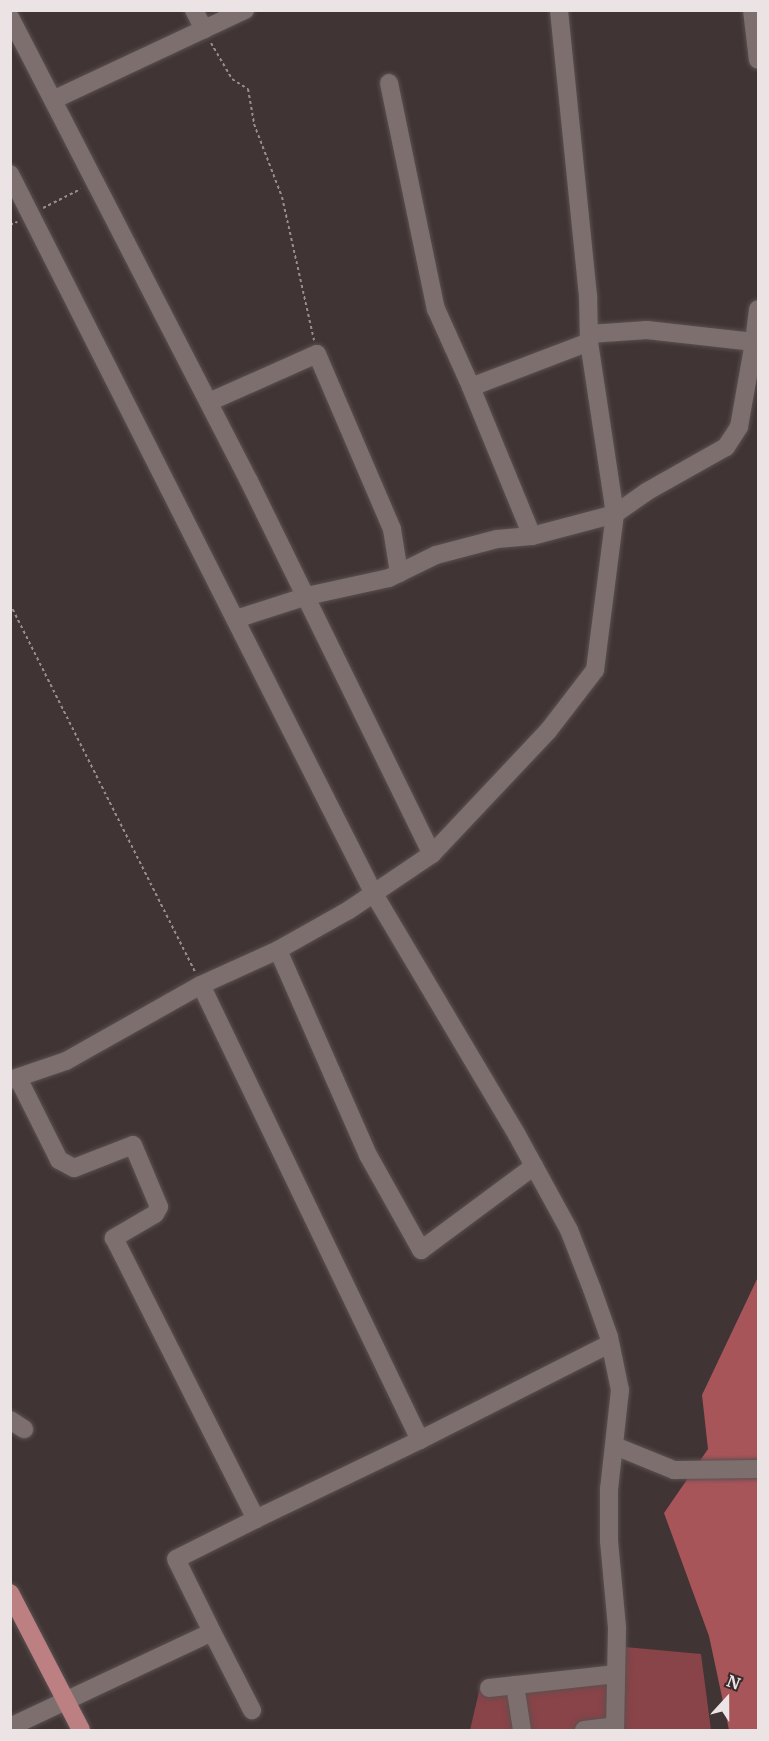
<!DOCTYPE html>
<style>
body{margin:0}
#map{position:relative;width:769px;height:1741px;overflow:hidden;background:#413434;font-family:Merriweather,serif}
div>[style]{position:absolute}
.green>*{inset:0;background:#884448}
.forest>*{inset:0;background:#a8555a}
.path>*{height:2px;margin-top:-1px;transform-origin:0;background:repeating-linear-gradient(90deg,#998e8e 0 3px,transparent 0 6px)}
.roads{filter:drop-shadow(0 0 2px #5a5050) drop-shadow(0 0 2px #5a5050)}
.minor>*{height:18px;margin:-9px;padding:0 9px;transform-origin:9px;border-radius:9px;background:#7e6f6f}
.major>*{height:18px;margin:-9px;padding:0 9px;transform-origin:9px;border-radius:9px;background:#bc8082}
span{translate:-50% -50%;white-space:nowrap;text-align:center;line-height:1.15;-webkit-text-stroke:4.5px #362a2a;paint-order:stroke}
.frame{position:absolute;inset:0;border:12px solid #ece4e4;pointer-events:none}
.north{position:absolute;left:697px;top:1669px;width:60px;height:60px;-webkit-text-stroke:4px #362a2a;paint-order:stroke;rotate:21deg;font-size:16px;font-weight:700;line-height:24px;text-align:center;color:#ece4e4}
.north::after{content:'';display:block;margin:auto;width:21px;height:27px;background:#ece4e4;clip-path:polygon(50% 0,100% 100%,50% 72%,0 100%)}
</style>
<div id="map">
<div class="green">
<div style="clip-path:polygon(625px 1647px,701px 1654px,711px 1730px,470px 1730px,481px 1683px,625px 1670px)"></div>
</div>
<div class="forest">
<div style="clip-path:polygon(758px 1277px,758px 1730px,729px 1730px,709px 1636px,664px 1513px,708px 1449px,702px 1395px)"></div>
</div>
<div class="path">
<div style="left:211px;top:43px;width:42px;rotate:59.7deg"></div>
<div style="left:232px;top:79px;width:19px;rotate:32deg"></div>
<div style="left:248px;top:89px;width:36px;rotate:80deg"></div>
<div style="left:254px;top:124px;width:78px;rotate:69deg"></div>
<div style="left:282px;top:197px;width:147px;rotate:77.4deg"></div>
<div style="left:43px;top:208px;width:42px;rotate:-26.6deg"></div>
<div style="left:10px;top:225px;width:8px;rotate:-23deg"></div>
<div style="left:10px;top:604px;width:412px;rotate:63.3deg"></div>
</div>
<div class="roads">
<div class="minor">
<div style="left:194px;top:10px;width:22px;rotate:63deg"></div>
<div style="left:752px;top:10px;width:50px;rotate:83.2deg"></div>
<div style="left:10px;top:17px;width:522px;rotate:62.75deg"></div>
<div style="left:249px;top:481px;width:415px;rotate:63.9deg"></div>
<div style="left:389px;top:83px;width:231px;rotate:78.3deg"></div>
<div style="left:436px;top:309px;width:85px;rotate:65.8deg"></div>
<div style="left:55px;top:99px;width:210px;rotate:-25.1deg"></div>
<div style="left:10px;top:174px;width:807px;rotate:63.18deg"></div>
<div style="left:374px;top:894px;width:280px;rotate:59.3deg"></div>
<div style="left:517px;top:1135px;width:108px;rotate:61.3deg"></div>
<div style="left:569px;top:1230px;width:63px;rotate:68.7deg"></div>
<div style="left:592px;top:1289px;width:51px;rotate:70.5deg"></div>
<div style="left:609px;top:1337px;width:54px;rotate:78.3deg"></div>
<div style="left:620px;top:1390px;width:100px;rotate:96.3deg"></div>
<div style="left:609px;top:1489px;width:52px;rotate:90deg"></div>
<div style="left:609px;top:1541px;width:87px;rotate:84.7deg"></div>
<div style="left:617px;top:1628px;width:102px;rotate:91.1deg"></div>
<div style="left:754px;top:342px;width:33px;rotate:-83deg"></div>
<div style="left:209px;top:402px;width:118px;rotate:-24deg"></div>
<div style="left:317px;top:354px;width:190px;rotate:66.8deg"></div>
<div style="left:392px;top:529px;width:45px;rotate:81deg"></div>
<div style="left:532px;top:536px;width:161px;rotate:-112.3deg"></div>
<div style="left:471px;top:387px;width:126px;rotate:-20.9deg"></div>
<div style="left:236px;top:619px;width:75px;rotate:-17.9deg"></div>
<div style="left:307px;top:596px;width:84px;rotate:-12.4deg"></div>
<div style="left:389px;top:578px;width:52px;rotate:-26.1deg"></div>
<div style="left:436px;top:555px;width:63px;rotate:-14.7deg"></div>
<div style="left:497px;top:539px;width:35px;rotate:-5deg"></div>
<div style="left:532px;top:536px;width:86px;rotate:-14.8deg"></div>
<div style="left:615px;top:514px;width:38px;rotate:-35deg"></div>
<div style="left:646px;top:492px;width:92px;rotate:-29.4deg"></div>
<div style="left:726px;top:447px;width:24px;rotate:-57deg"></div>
<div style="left:739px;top:427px;width:86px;rotate:-80deg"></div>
<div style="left:754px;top:342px;width:108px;rotate:-173.6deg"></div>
<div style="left:647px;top:330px;width:58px;rotate:176.1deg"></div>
<div style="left:278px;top:950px;width:224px;rotate:66.3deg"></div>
<div style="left:368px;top:1155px;width:109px;rotate:60.8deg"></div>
<div style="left:421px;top:1250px;width:141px;rotate:-36.6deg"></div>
<div style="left:201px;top:985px;width:505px;rotate:64.3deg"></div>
<div style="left:420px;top:1440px;width:182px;rotate:154.3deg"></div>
<div style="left:18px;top:1078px;width:92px;rotate:63.4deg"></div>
<div style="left:59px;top:1160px;width:17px;rotate:28deg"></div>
<div style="left:74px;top:1168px;width:63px;rotate:-21.3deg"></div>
<div style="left:133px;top:1145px;width:67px;rotate:67.2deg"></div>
<div style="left:159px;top:1207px;width:8px;rotate:120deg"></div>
<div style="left:155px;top:1214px;width:48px;rotate:149.7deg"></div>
<div style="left:114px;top:1238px;width:315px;rotate:63.2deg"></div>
<div style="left:256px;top:1519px;width:89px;rotate:153.4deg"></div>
<div style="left:176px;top:1559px;width:81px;rotate:63.7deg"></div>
<div style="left:10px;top:1080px;width:59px;rotate:-18.7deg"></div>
<div style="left:66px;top:1061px;width:155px;rotate:-29.4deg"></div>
<div style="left:201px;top:985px;width:85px;rotate:-24.4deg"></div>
<div style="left:278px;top:950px;width:81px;rotate:-29.4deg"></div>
<div style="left:349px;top:910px;width:100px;rotate:-34deg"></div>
<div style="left:432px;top:854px;width:169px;rotate:-46.7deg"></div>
<div style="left:548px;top:731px;width:77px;rotate:-52.4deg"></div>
<div style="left:595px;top:670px;width:157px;rotate:-82.7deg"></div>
<div style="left:615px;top:514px;width:174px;rotate:-98.6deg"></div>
<div style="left:589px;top:342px;width:46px;rotate:-91.2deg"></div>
<div style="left:588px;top:296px;width:287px;rotate:-95.8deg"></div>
<div style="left:10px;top:1420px;width:17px;rotate:33deg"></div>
<div style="left:420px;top:1440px;width:212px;rotate:-26.9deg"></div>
<div style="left:615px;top:1446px;width:64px;rotate:22.1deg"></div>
<div style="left:674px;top:1470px;width:84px;rotate:-0.7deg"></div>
<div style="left:515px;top:1685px;width:46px;rotate:81.2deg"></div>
<div style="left:489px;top:1688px;width:128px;rotate:-6.3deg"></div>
<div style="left:10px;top:1727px;width:223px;rotate:-25.2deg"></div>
<div style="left:212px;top:1632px;width:88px;rotate:62.9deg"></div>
<div style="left:584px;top:1730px;width:31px;rotate:-7deg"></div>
</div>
<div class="major">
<div style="left:10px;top:1593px;width:154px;rotate:62.6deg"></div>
</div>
</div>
<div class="frame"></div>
<div class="north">N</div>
</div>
